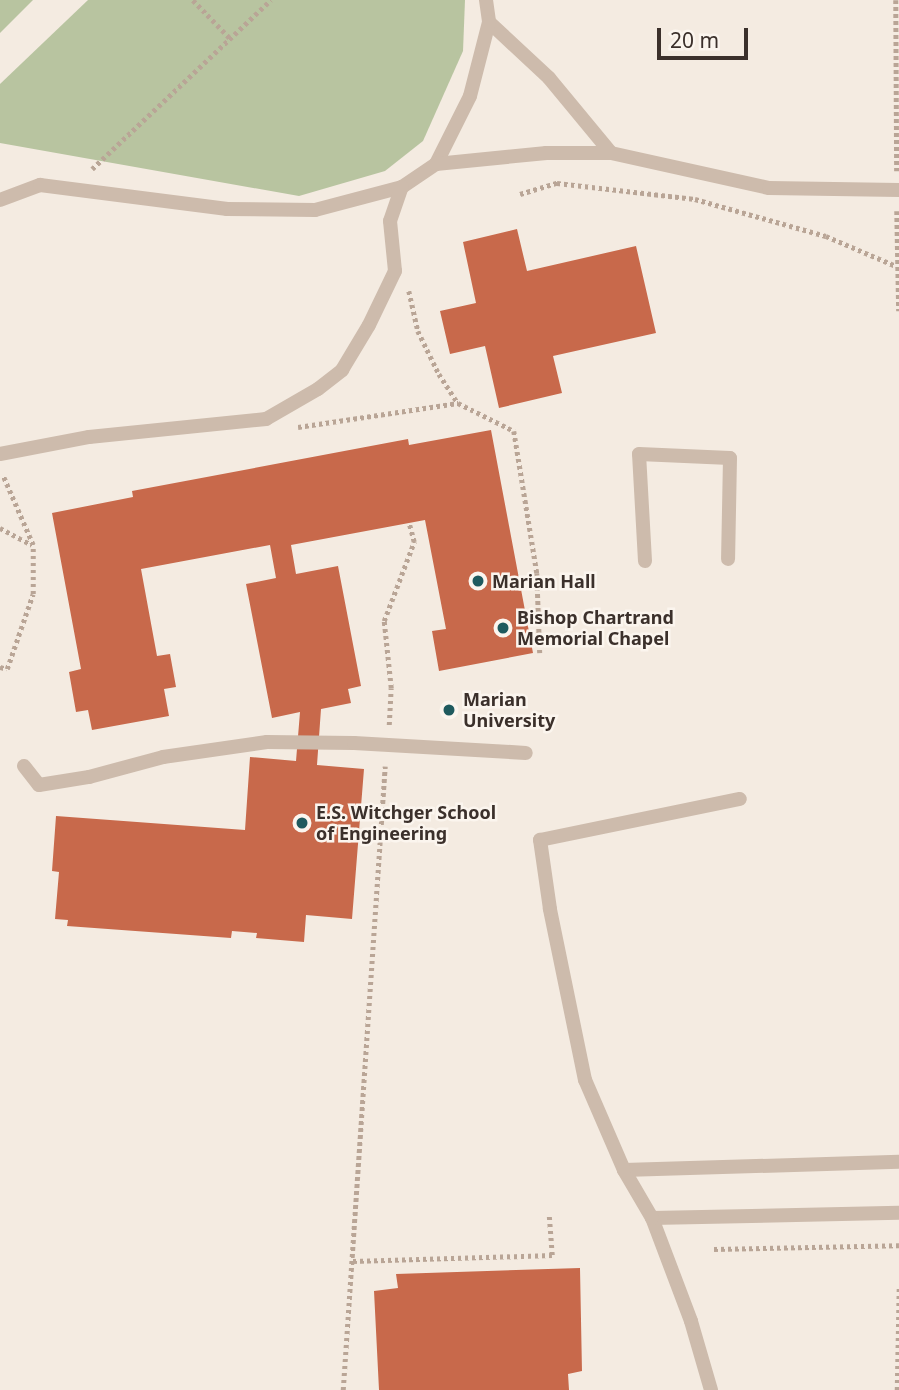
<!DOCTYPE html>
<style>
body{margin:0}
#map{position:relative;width:899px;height:1390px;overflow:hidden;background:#f4ebe1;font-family:"Noto Sans",sans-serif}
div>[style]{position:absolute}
.green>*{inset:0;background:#b8c4a0}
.building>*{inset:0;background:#c8694b}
.path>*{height:4.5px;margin-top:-2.25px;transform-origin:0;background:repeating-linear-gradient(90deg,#b9a596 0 3.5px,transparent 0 7px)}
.lane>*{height:14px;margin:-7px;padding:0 7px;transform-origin:7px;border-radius:7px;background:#cdbbac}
.dots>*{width:19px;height:19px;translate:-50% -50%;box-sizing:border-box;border:4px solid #fbf5ee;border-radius:50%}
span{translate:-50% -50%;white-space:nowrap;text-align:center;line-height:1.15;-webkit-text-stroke:5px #fbf5ee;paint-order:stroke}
.poi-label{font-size:18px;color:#3b302b;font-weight:700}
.left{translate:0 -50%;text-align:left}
.scale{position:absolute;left:657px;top:28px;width:91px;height:32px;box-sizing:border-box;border:4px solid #3b302b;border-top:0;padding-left:9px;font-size:21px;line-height:24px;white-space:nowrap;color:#3b302b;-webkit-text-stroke:5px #fbf5ee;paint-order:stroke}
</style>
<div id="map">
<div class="green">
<div style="clip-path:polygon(0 0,33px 0,0 33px)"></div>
<div style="clip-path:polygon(88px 0,465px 0,463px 51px,423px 141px,385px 171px,299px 196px,0 143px,0 84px)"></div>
</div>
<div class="building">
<div style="clip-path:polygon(517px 229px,527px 271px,636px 246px,656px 333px,553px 356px,562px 393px,499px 408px,485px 346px,450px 354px,440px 311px,476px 303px,463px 242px)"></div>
<div style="clip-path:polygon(491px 430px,533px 653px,439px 671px,432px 631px,446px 629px,425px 520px,291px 545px,296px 574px,338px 566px,361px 686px,348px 689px,351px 703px,321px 709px,317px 765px,364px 769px,352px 919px,306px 915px,304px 942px,256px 938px,257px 933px,232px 931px,231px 938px,67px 926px,68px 920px,55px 919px,59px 872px,52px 871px,56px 816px,245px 830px,250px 757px,296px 761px,300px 712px,272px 718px,246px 584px,276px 578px,270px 545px,141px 569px,157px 656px,170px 654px,176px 687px,164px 689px,169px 716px,92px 730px,88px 710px,76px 712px,69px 672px,81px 669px,52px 513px,133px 497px,132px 491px,408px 439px,409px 445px)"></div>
<div style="clip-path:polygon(580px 1268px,582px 1371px,568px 1374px,569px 1390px,379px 1390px,374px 1291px,398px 1288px,396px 1274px)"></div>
</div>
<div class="path">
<div style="left:193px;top:0;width:53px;rotate:45.8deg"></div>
<div style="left:896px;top:0;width:171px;rotate:89.7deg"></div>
<div style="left:92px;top:169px;width:246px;rotate:-43.4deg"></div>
<div style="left:520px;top:194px;width:39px;rotate:-17deg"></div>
<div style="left:557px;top:183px;width:139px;rotate:6.6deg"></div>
<div style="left:695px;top:199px;width:136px;rotate:15.8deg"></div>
<div style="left:826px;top:236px;width:76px;rotate:23.2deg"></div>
<div style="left:897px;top:211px;width:100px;rotate:88.9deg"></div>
<div style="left:409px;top:291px;width:41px;rotate:77.3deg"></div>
<div style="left:418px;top:331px;width:48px;rotate:64deg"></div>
<div style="left:439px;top:374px;width:35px;rotate:57deg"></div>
<div style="left:298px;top:427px;width:162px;rotate:-8.5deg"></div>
<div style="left:458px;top:403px;width:63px;rotate:26.6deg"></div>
<div style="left:514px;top:431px;width:144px;rotate:80.8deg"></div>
<div style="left:537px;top:573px;width:80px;rotate:87.9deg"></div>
<div style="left:0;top:528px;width:36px;rotate:28deg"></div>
<div style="left:0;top:667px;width:7px;rotate:16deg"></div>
<div style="left:7px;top:669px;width:79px;rotate:-70.9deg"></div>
<div style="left:33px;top:594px;width:49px;rotate:-90deg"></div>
<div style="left:33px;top:545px;width:75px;rotate:-113.5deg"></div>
<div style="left:389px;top:725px;width:37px;rotate:-87deg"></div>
<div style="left:391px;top:688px;width:67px;rotate:-96deg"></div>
<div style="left:384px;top:621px;width:85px;rotate:-69.2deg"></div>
<div style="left:414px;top:542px;width:20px;rotate:-105deg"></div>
<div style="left:714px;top:1249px;width:185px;rotate:-1.2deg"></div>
<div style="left:353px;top:1261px;width:199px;rotate:-1.7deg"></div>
<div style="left:552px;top:1255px;width:40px;rotate:-94.3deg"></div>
<div style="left:343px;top:1390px;width:625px;rotate:-86.15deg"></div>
<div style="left:897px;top:1390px;width:104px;rotate:-88.9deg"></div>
</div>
<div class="lane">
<div style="left:486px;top:0;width:22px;rotate:82deg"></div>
<div style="left:489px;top:22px;width:82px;rotate:43deg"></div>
<div style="left:549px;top:78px;width:97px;rotate:50.4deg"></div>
<div style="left:611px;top:153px;width:162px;rotate:12.5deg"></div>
<div style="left:769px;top:188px;width:130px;rotate:0.9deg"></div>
<div style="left:436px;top:164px;width:76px;rotate:-63.4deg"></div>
<div style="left:470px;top:96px;width:76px;rotate:-75.6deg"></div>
<div style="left:0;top:200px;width:43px;rotate:-20.6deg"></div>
<div style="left:40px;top:185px;width:189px;rotate:7.3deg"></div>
<div style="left:227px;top:209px;width:88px;rotate:0.7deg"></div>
<div style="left:315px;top:210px;width:90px;rotate:-14.8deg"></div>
<div style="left:402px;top:187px;width:41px;rotate:-34.1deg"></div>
<div style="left:436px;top:164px;width:111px;rotate:-5.7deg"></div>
<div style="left:546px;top:153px;width:65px"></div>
<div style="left:0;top:454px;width:91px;rotate:-10.8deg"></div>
<div style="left:89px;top:437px;width:178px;rotate:-5.8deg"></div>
<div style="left:266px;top:419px;width:60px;rotate:-30deg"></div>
<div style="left:318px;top:389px;width:31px;rotate:-38deg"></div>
<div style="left:342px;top:370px;width:52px;rotate:-59deg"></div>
<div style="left:369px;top:325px;width:60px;rotate:-64.3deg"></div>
<div style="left:395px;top:271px;width:50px;rotate:-95.7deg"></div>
<div style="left:390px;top:221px;width:36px;rotate:-71deg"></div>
<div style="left:645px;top:561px;width:107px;rotate:-93.2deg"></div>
<div style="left:639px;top:454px;width:91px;rotate:2.5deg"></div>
<div style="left:730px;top:458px;width:101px;rotate:91.1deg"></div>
<div style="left:24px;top:766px;width:24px;rotate:52deg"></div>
<div style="left:39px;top:785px;width:51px;rotate:-9.1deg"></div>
<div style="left:89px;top:777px;width:77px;rotate:-15.1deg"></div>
<div style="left:163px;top:757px;width:105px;rotate:-8.2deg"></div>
<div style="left:267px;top:742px;width:87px;rotate:0.7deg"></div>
<div style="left:354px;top:743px;width:172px;rotate:3.3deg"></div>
<div style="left:624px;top:1170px;width:275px;rotate:-1.7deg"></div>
<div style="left:652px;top:1218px;width:247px;rotate:-1.2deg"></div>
<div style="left:711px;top:1390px;width:72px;rotate:-106.2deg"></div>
<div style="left:691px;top:1321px;width:110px;rotate:-110.7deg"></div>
<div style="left:652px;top:1218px;width:56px;rotate:-120.3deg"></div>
<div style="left:624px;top:1170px;width:98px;rotate:-113.4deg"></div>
<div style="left:585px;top:1080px;width:175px;rotate:-101.6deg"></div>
<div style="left:550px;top:909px;width:70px;rotate:-98.2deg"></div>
<div style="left:540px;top:840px;width:204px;rotate:-11.6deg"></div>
</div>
<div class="dots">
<div style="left:478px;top:581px;background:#1f5a5e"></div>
<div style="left:503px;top:628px;background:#1f5a5e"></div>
<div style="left:449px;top:710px;background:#1f5a5e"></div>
<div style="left:302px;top:823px;background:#1f5a5e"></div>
</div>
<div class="poi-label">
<span class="left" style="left:492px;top:581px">Marian Hall</span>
<span class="left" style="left:517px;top:628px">Bishop Chartrand<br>Memorial Chapel</span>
<span class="left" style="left:463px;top:710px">Marian<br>University</span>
<span class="left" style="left:316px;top:823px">E.S. Witchger School<br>of Engineering</span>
</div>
<div class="scale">20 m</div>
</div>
